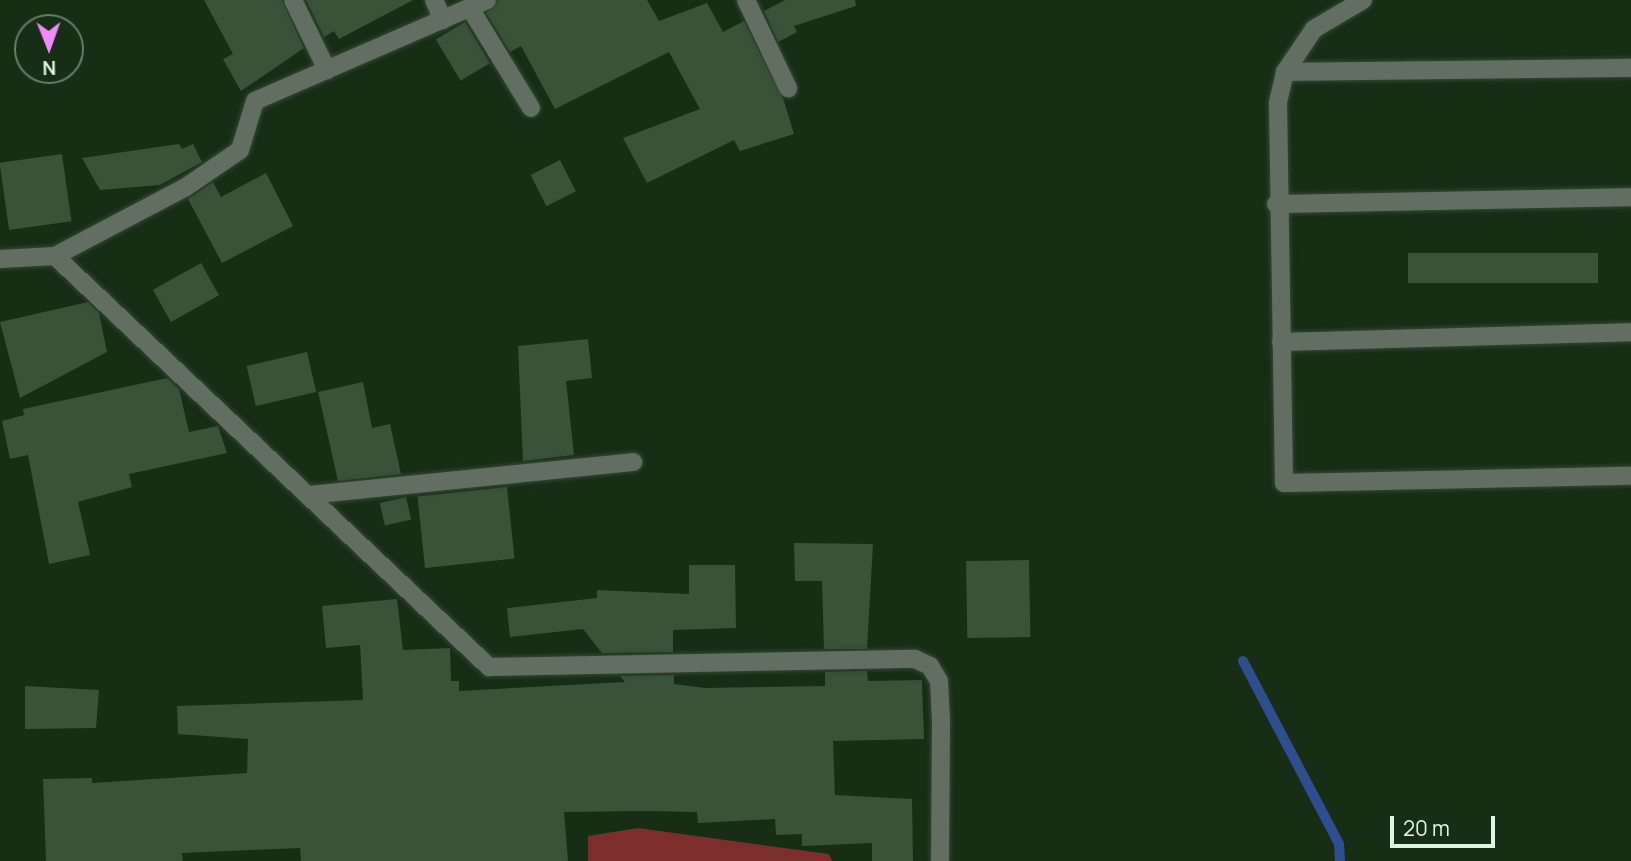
<!DOCTYPE html>
<style>
body{margin:0}
#map{position:relative;width:1631px;height:861px;overflow:hidden;background:#172d16;font-family:Manrope,sans-serif}
div>[style]{position:absolute}
.green>*{inset:0;background:#7e2d2d}
.stream>*{height:10px;margin:-5px;padding:0 5px;transform-origin:5px;border-radius:5px;background:#2f4e8f}
.building>*{inset:0;background:#3a5239;transform-origin:0 0}
.roads{filter:drop-shadow(0 0 2px #344933) drop-shadow(0 0 2px #344933)}
.minor>*{height:18px;margin:-9px;padding:0 9px;transform-origin:9px;border-radius:9px;background:#636e62}
span{translate:-50% -50%;white-space:nowrap;text-align:center;line-height:1.15;-webkit-text-stroke:6px #172d16;paint-order:stroke}
.north{position:absolute;left:14px;top:14px;width:70px;height:70px;box-sizing:border-box;background:#172d16;border:2px solid #697c68;border-radius:50%;rotate:179deg;font-size:19px;font-weight:700;line-height:28px;text-align:center;color:#e4f2e3}
.north::after{content:'';display:block;margin:auto;width:24px;height:32px;background:#ee8cf8;clip-path:polygon(50% 0,100% 100%,50% 72%,0 100%)}
.scale{position:absolute;left:1390px;top:816px;width:105px;height:32px;box-sizing:border-box;border:4px solid #e4f2e3;border-top:0;padding-left:9px;font-size:21px;line-height:24px;white-space:nowrap;color:#e4f2e3;-webkit-text-stroke:5px #172d16;paint-order:stroke}
</style>
<div id="map">
<div class="green">
<div style="clip-path:polygon(638px 828px,829px 854px,832px 861px,588px 861px,588px 836px)"></div>
</div>
<div class="stream">
<div style="left:1243px;top:661px;width:207px;rotate:62.3deg"></div>
<div style="left:1339px;top:844px;width:17px;rotate:87deg"></div>
</div>
<div class="building">
<div style="clip-path:polygon(204px 0,282px 0,304px 48px,241px 91px,223px 59px,233px 54px)"></div>
<div style="clip-path:polygon(306px 0,413px 0,339px 39px,334px 31px,324px 37px)"></div>
<div style="clip-path:polygon(498px 0,647px 0,659px 21px,707px 3px,723px 32px,744px 21px,784px 101px,794px 134px,740px 151px,734px 140px,647px 183px,623px 138px,700px 109px,669px 52px,555px 109px,521px 46px,510px 52px,486px 13px)"></div>
<div style="clip-path:polygon(785px 0,855px 0,856px 6px,794px 26px,797px 32px,778px 42px,764px 11px)"></div>
<div style="left:465px;top:22px;width:48px;height:34px;rotate:59deg"></div>
<div style="clip-path:polygon(179px 144px,182px 149px,193px 144px,202px 162px,160px 185px,100px 190px,82px 158px)"></div>
<div style="left:62px;top:154px;width:68px;height:63px;rotate:82deg"></div>
<div style="left:560px;top:160px;width:35px;height:33px;rotate:63deg"></div>
<div style="clip-path:polygon(266px 173px,293px 226px,222px 263px,188px 199px,213px 182px,221px 197px)"></div>
<div style="left:1598px;top:253px;width:30px;height:190px;rotate:90deg"></div>
<div style="left:201px;top:263px;width:37px;height:55px;rotate:61deg"></div>
<div style="clip-path:polygon(88px 302px,99px 313px,107px 352px,20px 398px,0 322px)"></div>
<div style="clip-path:polygon(588px 339px,592px 378px,566px 381px,574px 455px,523px 461px,518px 346px)"></div>
<div style="left:307px;top:352px;width:41px;height:62px;rotate:77deg"></div>
<div style="clip-path:polygon(167px 378px,179px 389px,189px 432px,218px 426px,227px 453px,129px 474px,132px 487px,78px 502px,90px 555px,49px 564px,28px 455px,10px 459px,2px 421px,24px 415px,23px 409px)"></div>
<div style="clip-path:polygon(363px 382px,372px 428px,390px 424px,401px 474px,338px 481px,318px 392px)"></div>
<div style="left:507px;top:487px;width:72px;height:90px;rotate:84deg"></div>
<div style="left:406px;top:497px;width:23px;height:27px;rotate:77deg"></div>
<div style="clip-path:polygon(794px 543px,873px 544px,867px 649px,824px 649px,822px 581px,795px 581px)"></div>
<div style="left:1029px;top:560px;width:77px;height:63px;rotate:89deg"></div>
<div style="clip-path:polygon(689px 565px,735px 565px,736px 628px,673px 630px,673px 652px,602px 653px,583px 629px,510px 637px,507px 608px,597px 598px,597px 590px,689px 594px)"></div>
<div style="clip-path:polygon(397px 599px,403px 650px,450px 648px,451px 681px,459px 681px,459px 691px,625px 682px,620px 676px,674px 675px,674px 684px,705px 688px,825px 686px,825px 672px,867px 671px,868px 681px,922px 680px,924px 739px,833px 741px,835px 795px,912px 799px,913px 861px,872px 861px,872px 843px,802px 846px,802px 834px,776px 835px,775px 819px,698px 823px,697px 812px,646px 811px,564px 812px,568px 861px,301px 861px,300px 848px,182px 853px,183px 861px,46px 861px,43px 779px,92px 778px,92px 783px,247px 773px,248px 739px,178px 734px,177px 706px,363px 700px,360px 645px,326px 648px,322px 606px)"></div>
<div style="clip-path:polygon(25px 686px,99px 690px,96px 728px,25px 729px)"></div>
</div>
<div class="roads">
<div class="minor">
<div style="left:293px;top:0;width:78px;rotate:64.1deg"></div>
<div style="left:434px;top:0;width:22px;rotate:66deg"></div>
<div style="left:746px;top:0;width:98px;rotate:64.5deg"></div>
<div style="left:1363px;top:0;width:57px;rotate:149.4deg"></div>
<div style="left:1314px;top:29px;width:52px;rotate:124deg"></div>
<div style="left:1285px;top:72px;width:32px;rotate:103deg"></div>
<div style="left:1278px;top:103px;width:380px;rotate:89.1deg"></div>
<div style="left:1284px;top:483px;width:347px;rotate:-1.2deg"></div>
<div style="left:470px;top:8px;width:117px;rotate:58.6deg"></div>
<div style="left:1285px;top:72px;width:346px;rotate:-0.7deg"></div>
<div style="left:1276px;top:204px;width:355px;rotate:-1.1deg"></div>
<div style="left:55px;top:256px;width:148px;rotate:-27.8deg"></div>
<div style="left:186px;top:187px;width:65px;rotate:-34.4deg"></div>
<div style="left:240px;top:150px;width:51px;rotate:-73deg"></div>
<div style="left:255px;top:101px;width:253px;rotate:-23.5deg"></div>
<div style="left:0;top:259px;width:55px;rotate:-3.1deg"></div>
<div style="left:55px;top:256px;width:598px;rotate:43.44deg"></div>
<div style="left:489px;top:667px;width:426px;rotate:-1.1deg"></div>
<div style="left:915px;top:659px;width:17px;rotate:25deg"></div>
<div style="left:930px;top:666px;width:17px;rotate:59deg"></div>
<div style="left:939px;top:681px;width:40px;rotate:87.1deg"></div>
<div style="left:941px;top:721px;width:140px;rotate:90.4deg"></div>
<div style="left:1281px;top:342px;width:350px;rotate:-1.6deg"></div>
<div style="left:309px;top:495px;width:326px;rotate:-5.8deg"></div>
</div>
</div>
<div class="north">N</div>
<div class="scale">20 m</div>
</div>
